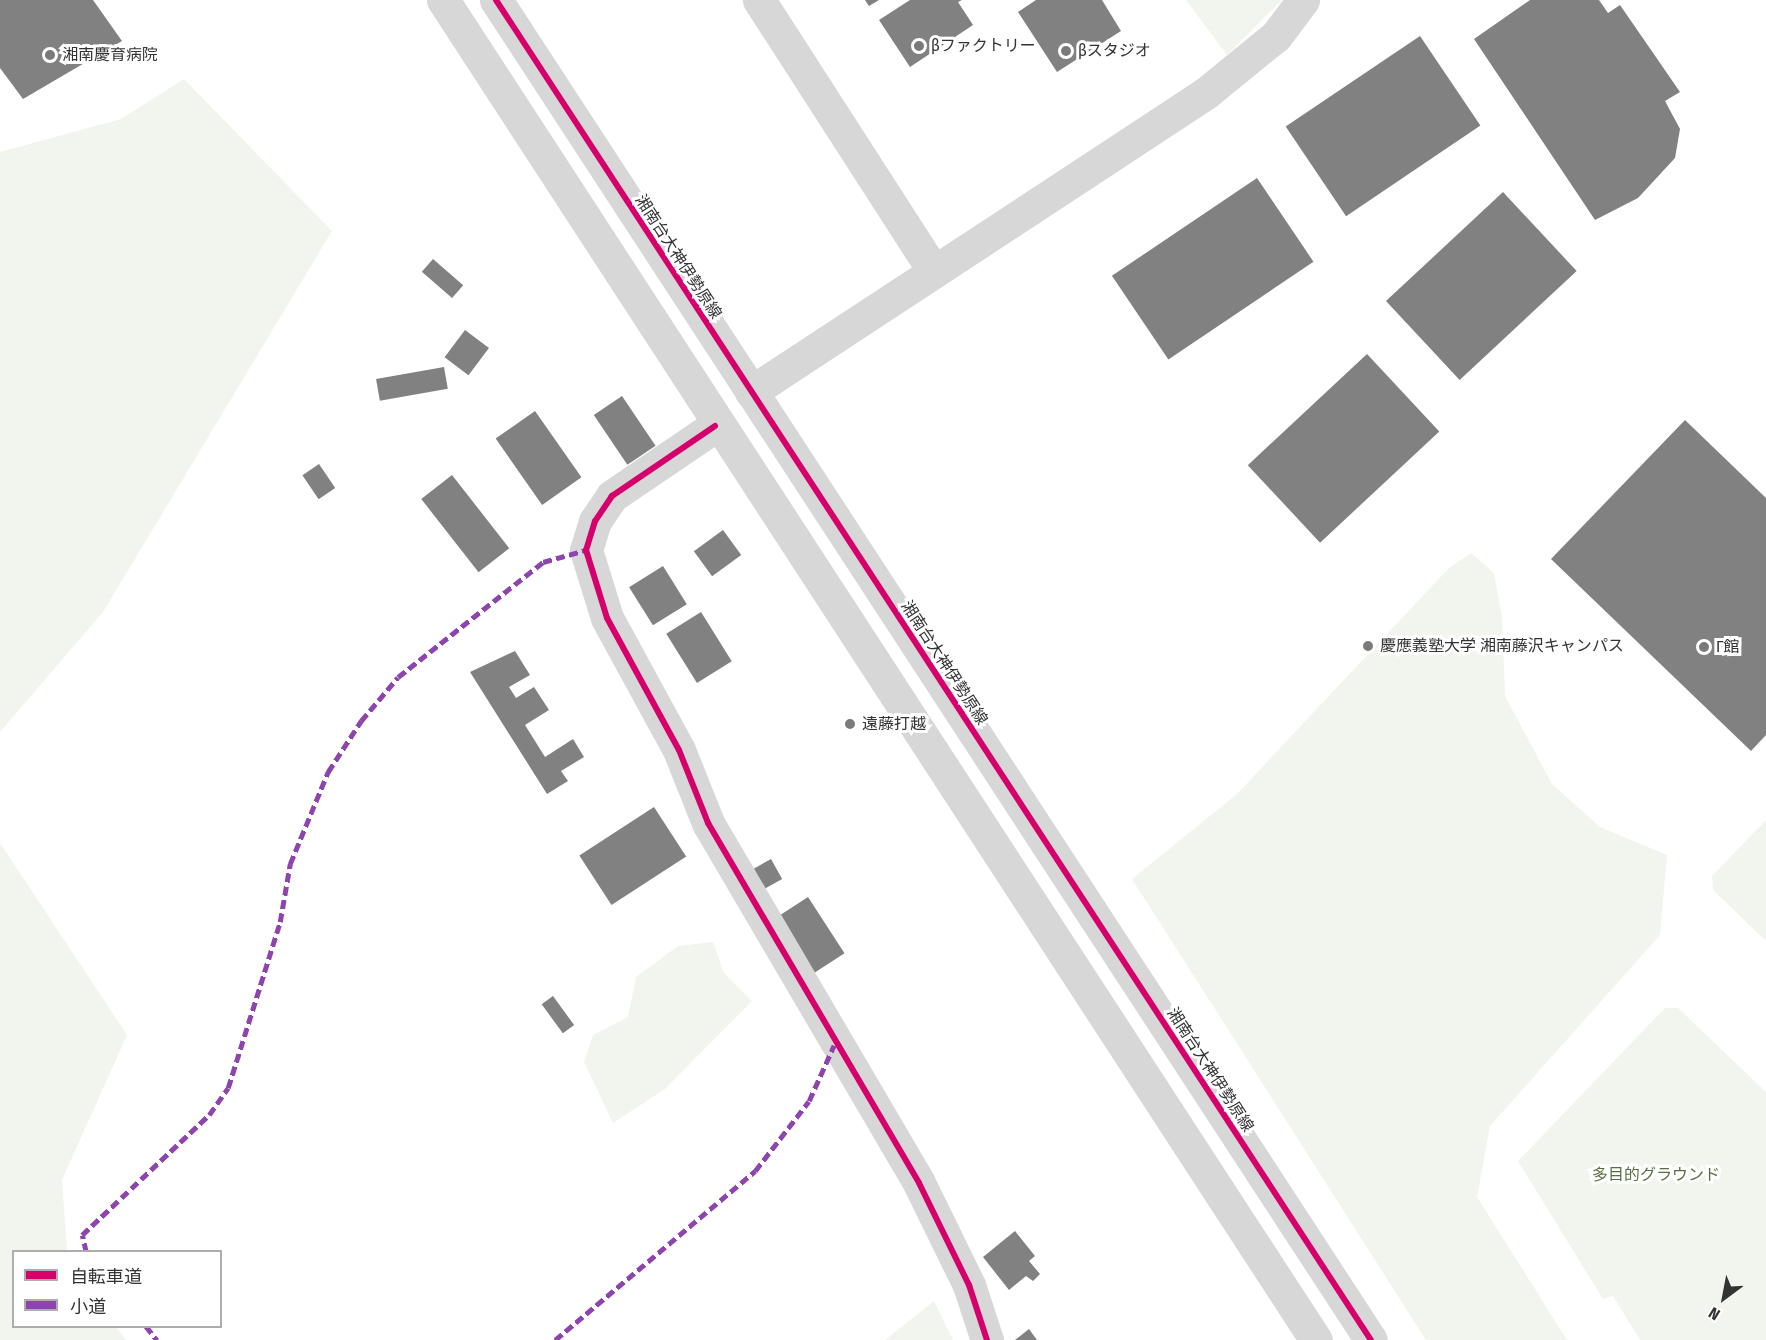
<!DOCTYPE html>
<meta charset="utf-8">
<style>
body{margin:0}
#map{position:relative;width:1766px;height:1340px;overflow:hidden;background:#fff;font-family:"Fira Sans Condensed","Noto Sans JP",sans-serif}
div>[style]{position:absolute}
.green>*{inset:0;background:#f1f5ed}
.building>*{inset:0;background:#818181;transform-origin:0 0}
.minor>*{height:33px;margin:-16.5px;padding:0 16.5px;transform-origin:16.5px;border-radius:16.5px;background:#d7d7d7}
.quiet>*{height:4.5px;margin-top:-2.25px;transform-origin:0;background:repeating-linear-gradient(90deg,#8e44ad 0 9px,transparent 0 13.5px)}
.cycleway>*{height:6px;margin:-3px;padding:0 3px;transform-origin:3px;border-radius:3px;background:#d6006c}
.dots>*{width:16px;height:16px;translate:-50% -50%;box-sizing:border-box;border:3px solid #fff;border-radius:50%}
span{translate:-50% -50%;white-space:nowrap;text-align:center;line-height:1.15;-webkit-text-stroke:6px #fff;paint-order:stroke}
.poi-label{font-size:16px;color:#333}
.left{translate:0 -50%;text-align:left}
.street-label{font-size:16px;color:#333}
.park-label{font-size:16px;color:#56703f}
.legend{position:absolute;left:12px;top:1250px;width:210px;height:78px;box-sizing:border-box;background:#fff;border:2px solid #adadad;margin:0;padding:8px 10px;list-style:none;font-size:18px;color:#333}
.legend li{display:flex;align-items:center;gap:12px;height:30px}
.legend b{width:30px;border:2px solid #adadad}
.north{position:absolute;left:1694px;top:1268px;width:60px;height:60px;-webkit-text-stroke:4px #fff;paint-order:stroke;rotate:212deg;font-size:16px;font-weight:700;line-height:24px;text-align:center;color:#333}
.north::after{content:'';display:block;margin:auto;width:21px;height:27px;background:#333;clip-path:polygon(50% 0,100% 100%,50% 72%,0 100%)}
</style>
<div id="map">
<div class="green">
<div style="clip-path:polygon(1186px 0,1282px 0,1227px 55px)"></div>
<div style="clip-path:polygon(184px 79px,332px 231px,103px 612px,0 732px,0 152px,121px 119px)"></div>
<div style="clip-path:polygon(1471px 553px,1494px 573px,1502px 617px,1505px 696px,1552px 784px,1600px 827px,1667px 855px,1660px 935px,1490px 1126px,1477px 1197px,1567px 1340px,1426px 1340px,1132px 879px,1237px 794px,1449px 568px)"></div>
<div style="clip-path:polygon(1766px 820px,1766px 941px,1713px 890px,1712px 876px)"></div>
<div style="clip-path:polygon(0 843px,127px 1035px,62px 1180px,67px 1251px,14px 1252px,14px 1326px,116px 1327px,126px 1340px,0 1340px)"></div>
<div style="clip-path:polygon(713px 942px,724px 973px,752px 1001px,665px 1089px,613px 1123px,584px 1062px,593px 1035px,628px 1017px,636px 977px,678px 946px)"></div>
<div style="clip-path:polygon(1665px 1008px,1678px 1008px,1766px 1092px,1766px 1340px,1640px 1340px,1613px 1296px,1603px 1299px,1518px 1161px)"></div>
<div style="clip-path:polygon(934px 1301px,953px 1340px,885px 1340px)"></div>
</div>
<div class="building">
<div style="clip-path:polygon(0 0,93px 0,122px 41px,23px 99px,0 68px)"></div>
<div style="clip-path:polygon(865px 0,879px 0,869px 6px)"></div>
<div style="clip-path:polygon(910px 0,962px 0,958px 2px,973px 25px,910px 67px,879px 20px)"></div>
<div style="clip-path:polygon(1036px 0,1102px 0,1121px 31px,1057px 72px,1018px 12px)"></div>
<div style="clip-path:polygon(1530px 0,1599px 0,1608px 13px,1620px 5px,1680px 92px,1665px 101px,1680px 129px,1675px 158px,1638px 198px,1595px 220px,1474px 39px)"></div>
<div style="left:1420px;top:36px;width:108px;height:162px;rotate:56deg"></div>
<div style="left:1257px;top:178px;width:101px;height:175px;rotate:56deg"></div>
<div style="left:1503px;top:192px;width:108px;height:160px;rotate:47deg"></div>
<div style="left:433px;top:259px;width:40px;height:17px;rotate:41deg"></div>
<div style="left:465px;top:330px;width:30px;height:34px;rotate:37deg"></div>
<div style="left:1367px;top:354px;width:106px;height:163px;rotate:47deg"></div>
<div style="left:444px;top:367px;width:22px;height:69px;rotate:80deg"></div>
<div style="left:622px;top:396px;width:60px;height:34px;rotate:56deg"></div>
<div style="left:535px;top:411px;width:81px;height:48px;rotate:55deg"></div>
<div style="clip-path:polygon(1685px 420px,1766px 498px,1766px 735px,1751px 751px,1551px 559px)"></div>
<div style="left:319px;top:464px;width:29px;height:20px;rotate:56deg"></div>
<div style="left:452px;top:475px;width:93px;height:39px;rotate:52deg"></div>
<div style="left:723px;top:530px;width:31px;height:36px;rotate:54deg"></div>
<div style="left:663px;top:566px;width:45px;height:40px;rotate:58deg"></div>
<div style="left:701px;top:612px;width:58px;height:41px;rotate:58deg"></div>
<div style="clip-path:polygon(515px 651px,530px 675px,509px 687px,516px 698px,534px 687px,549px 710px,525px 725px,545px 757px,573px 739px,584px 757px,561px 771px,568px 781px,547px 794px,470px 672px)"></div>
<div style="left:654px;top:807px;width:59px;height:89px;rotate:57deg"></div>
<div style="left:771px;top:859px;width:23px;height:24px;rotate:61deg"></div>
<div style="left:808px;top:897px;width:67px;height:45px;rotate:57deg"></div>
<div style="left:553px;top:996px;width:36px;height:14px;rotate:54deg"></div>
<div style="clip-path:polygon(1015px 1231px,1035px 1256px,1029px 1261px,1040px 1274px,1033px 1281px,1026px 1276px,1009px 1290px,983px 1257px)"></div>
<div style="clip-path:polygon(1029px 1329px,1037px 1340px,1015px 1340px)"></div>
</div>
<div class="minor">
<div style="left:443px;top:0;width:1599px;rotate:56.92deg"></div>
<div style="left:496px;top:0;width:1600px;rotate:56.86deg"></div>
<div style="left:759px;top:0;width:323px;rotate:57.2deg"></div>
<div style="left:751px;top:392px;width:544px;rotate:-33.31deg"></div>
<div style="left:1206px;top:93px;width:90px;rotate:-39.2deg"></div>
<div style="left:1276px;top:36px;width:45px;rotate:-53.1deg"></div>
<div style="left:715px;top:426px;width:125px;rotate:145.8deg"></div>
<div style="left:612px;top:496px;width:30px;rotate:124deg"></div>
<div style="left:595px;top:521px;width:30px;rotate:107deg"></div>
<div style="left:586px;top:550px;width:71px;rotate:72.8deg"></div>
<div style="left:607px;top:618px;width:150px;rotate:61.4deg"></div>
<div style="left:679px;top:750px;width:79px;rotate:68.3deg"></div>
<div style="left:708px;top:823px;width:417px;rotate:59.6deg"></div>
<div style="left:919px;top:1183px;width:114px;rotate:63.9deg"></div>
<div style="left:969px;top:1285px;width:58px;rotate:71.9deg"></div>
</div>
<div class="quiet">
<div style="left:86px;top:1252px;width:17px;rotate:-103deg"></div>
<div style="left:82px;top:1235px;width:175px;rotate:-43.4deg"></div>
<div style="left:209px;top:1115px;width:33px;rotate:-55deg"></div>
<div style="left:228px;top:1088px;width:174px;rotate:-72.6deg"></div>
<div style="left:280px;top:922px;width:59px;rotate:-80.2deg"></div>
<div style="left:290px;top:864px;width:100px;rotate:-67.6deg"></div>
<div style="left:328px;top:772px;width:61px;rotate:-57.1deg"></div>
<div style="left:361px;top:721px;width:57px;rotate:-49.9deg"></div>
<div style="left:398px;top:677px;width:185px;rotate:-38.4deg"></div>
<div style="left:543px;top:562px;width:45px;rotate:-15.6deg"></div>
<div style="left:146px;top:1326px;width:18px;rotate:52deg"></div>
<div style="left:555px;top:1340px;width:262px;rotate:-40.2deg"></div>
<div style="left:755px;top:1171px;width:88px;rotate:-52.4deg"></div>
<div style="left:809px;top:1101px;width:61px;rotate:-65.9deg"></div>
</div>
<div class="cycleway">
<div style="left:496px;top:0;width:1600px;rotate:56.86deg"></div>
<div style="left:715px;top:426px;width:125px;rotate:145.8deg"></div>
<div style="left:612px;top:496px;width:30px;rotate:124deg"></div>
<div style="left:595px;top:521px;width:30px;rotate:107deg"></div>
<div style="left:586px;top:550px;width:71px;rotate:72.8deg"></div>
<div style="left:607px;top:618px;width:150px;rotate:61.4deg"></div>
<div style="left:679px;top:750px;width:79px;rotate:68.3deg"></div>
<div style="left:708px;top:823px;width:417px;rotate:59.6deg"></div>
<div style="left:919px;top:1183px;width:114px;rotate:63.9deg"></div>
<div style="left:969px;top:1285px;width:58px;rotate:71.9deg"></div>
</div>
<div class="dots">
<div style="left:919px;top:46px;background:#7a7a7a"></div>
<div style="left:1066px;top:51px;background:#7a7a7a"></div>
<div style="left:50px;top:55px;background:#7a7a7a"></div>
<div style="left:1368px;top:646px;background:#7a7a7a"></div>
<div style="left:1704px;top:647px;background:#7a7a7a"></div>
<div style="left:850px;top:724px;background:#7a7a7a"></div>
</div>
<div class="poi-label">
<span class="left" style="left:931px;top:46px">βファクトリー</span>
<span class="left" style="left:1078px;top:51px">βスタジオ</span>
<span class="left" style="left:62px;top:55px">湘南慶育病院</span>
<span class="left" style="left:1380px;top:646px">慶應義塾大学 湘南藤沢キャンパス</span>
<span class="left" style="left:1716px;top:647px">Γ館</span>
<span class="left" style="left:862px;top:724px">遠藤打越</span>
</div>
<div class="street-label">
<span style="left:678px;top:257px;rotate:57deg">湘南台大神伊勢原線</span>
<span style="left:944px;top:663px;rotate:57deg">湘南台大神伊勢原線</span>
<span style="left:1210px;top:1070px;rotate:57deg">湘南台大神伊勢原線</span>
</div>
<div class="park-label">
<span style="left:1656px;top:1175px">多目的グラウンド</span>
</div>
<ul class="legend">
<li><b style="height:8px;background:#d6006c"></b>自転車道</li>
<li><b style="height:8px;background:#8e44ad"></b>小道</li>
</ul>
<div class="north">N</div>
</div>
